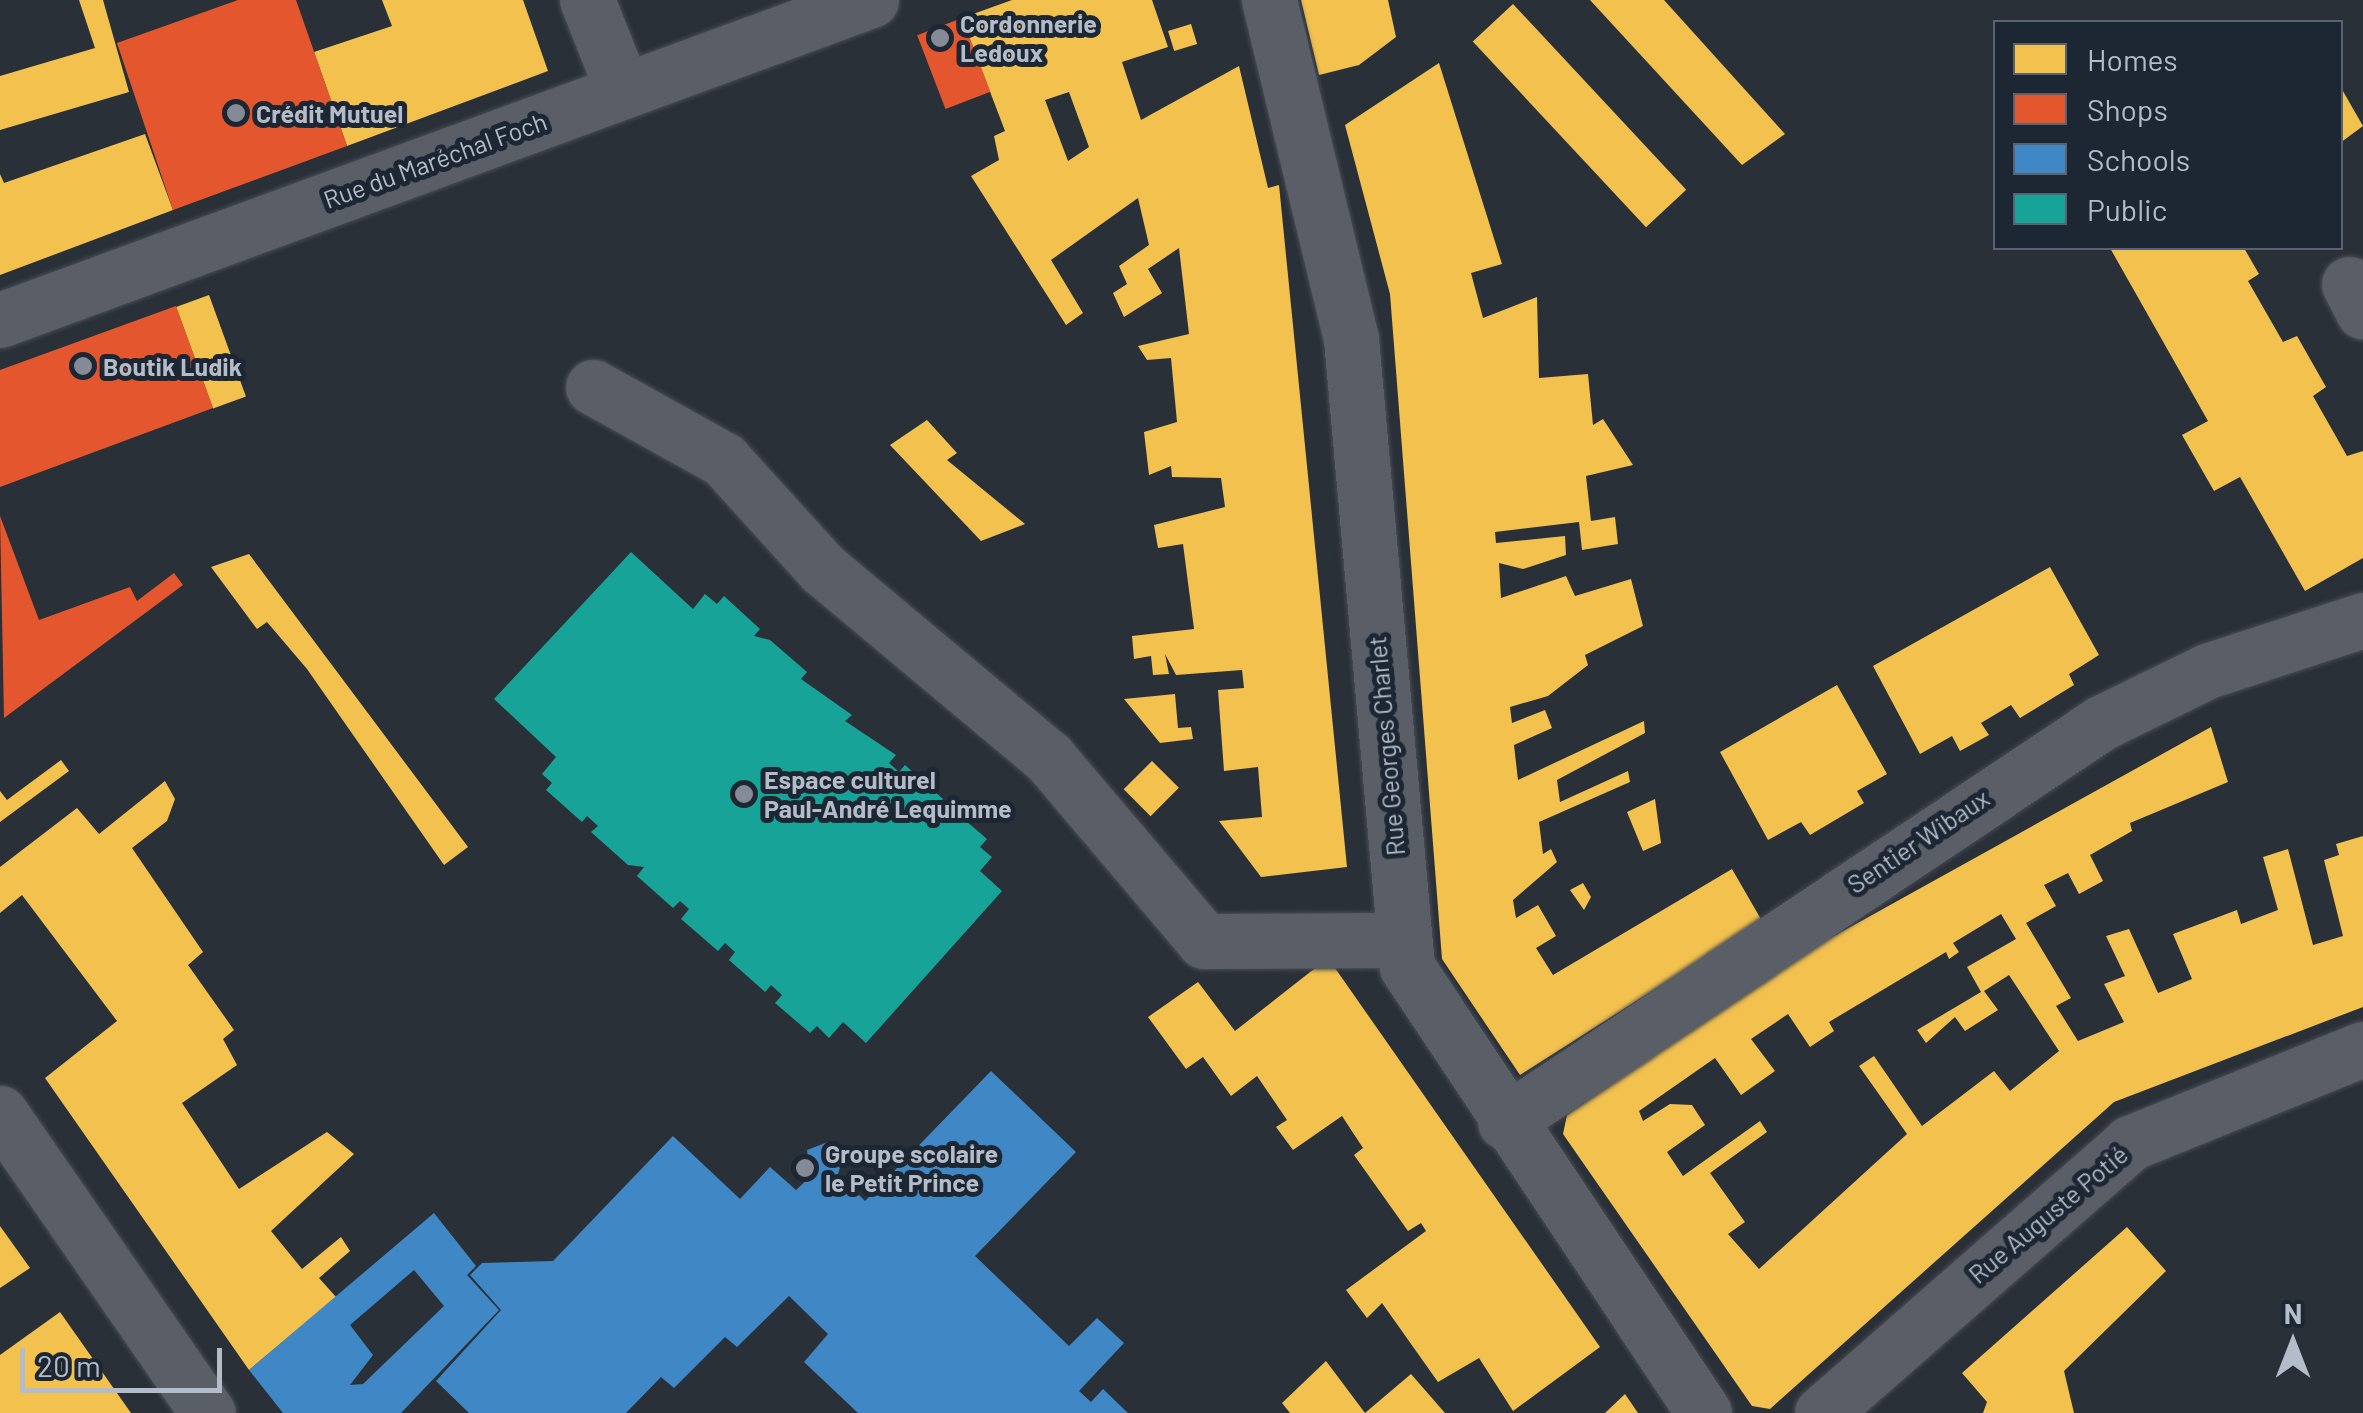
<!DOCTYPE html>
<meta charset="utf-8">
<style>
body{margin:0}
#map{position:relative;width:2363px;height:1413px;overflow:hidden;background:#2a3038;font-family:Barlow,sans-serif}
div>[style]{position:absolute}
.homes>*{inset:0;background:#f2c14e;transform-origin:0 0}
.shops>*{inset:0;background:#e4572e;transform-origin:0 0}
.schools>*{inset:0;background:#3f88c5}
.public>*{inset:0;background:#17a398}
.roads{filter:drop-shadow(0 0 2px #484c53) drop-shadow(0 0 2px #484c53)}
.minor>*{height:55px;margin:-27.5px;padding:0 27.5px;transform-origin:27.5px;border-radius:27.5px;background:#5a5e66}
.dots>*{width:28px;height:28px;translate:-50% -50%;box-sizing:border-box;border:5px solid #1d2633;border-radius:50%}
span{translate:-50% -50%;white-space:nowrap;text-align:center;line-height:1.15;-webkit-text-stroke:10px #1d2633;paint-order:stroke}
.poi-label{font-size:25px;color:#b4bcc9;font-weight:700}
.left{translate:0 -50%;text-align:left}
.street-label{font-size:25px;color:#b4bcc9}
.legend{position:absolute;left:1993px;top:20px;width:350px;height:230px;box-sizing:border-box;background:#1d2633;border:2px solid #59626f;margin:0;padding:12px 18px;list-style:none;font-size:30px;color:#b4bcc9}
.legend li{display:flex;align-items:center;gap:20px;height:50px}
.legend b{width:50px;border:2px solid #59626f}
.north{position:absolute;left:2243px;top:1293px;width:100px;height:100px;-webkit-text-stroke:8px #1d2633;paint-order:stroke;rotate:0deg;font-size:28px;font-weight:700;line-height:40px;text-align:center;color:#b4bcc9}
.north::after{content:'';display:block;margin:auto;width:35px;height:45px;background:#b4bcc9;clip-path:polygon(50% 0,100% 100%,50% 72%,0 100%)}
.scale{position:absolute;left:20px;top:1348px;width:202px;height:45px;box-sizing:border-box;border:5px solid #b4bcc9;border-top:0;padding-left:12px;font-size:30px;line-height:35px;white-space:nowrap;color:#b4bcc9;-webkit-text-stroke:8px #1d2633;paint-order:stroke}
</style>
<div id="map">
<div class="homes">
<div style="clip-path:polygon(79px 0,103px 0,129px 92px,0 130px,0 76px,95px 48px)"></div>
<div style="clip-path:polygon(382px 0,523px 0,548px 71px,347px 146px,314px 52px,392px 26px)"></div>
<div style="clip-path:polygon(evenodd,1012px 0,1152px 0,1168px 47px,1122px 62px,1141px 120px,1239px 66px,1268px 188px,1279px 185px,1347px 867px,1261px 877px,1219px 821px,1262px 817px,1258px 767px,1224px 771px,1218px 690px,1244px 688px,1242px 670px,1176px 675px,1165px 654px,1169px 674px,1153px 675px,1151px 656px,1134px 659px,1132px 636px,1194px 629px,1183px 544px,1158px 548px,1154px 525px,1225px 507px,1221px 478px,1172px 477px,1171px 466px,1149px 475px,1144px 432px,1177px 422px,1171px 358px,1147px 360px,1138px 346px,1189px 334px,1179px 248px,1148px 269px,1162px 293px,1124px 317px,1113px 293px,1127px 284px,1119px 266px,1149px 245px,1138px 198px,1051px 260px,1083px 313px,1066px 325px,971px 176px,999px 160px,994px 136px,1005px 131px,962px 18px,1012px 0,1069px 92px,1089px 147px,1068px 161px,1045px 100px,1069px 92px)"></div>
<div style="clip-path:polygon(1301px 0,1388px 0,1396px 37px,1359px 65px,1319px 75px)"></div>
<div style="clip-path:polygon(1590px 0,1664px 0,1785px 134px,1742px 165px)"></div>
<div style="left:1513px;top:4px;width:254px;height:55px;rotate:47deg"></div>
<div style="left:1191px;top:24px;width:21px;height:24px;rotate:73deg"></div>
<div style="clip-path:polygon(1439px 63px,1502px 264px,1471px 273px,1483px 318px,1537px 297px,1539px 378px,1588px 374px,1593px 425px,1603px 419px,1633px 465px,1586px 476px,1591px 521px,1615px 517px,1618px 544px,1582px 550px,1579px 522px,1495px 532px,1496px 543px,1565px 536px,1566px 555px,1523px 569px,1499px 563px,1501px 598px,1566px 576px,1575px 596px,1631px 579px,1643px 626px,1585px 655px,1588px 665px,1548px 696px,1510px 707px,1512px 723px,1545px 710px,1552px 728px,1514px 745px,1518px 780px,1644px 721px,1645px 733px,1557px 780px,1560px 802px,1628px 771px,1630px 782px,1539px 822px,1543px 854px,1551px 849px,1557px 862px,1513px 900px,1516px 918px,1538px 905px,1556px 936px,1536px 948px,1553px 975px,1732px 869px,1762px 921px,1520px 1075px,1442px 959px,1390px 294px,1345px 125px)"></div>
<div style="clip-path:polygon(2340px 86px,2363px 126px,2340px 143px)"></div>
<div style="clip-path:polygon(145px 134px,173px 210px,0 275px,0 174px,4px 183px)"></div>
<div style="clip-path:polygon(2110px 248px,2244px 248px,2259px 274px,2248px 281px,2283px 342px,2297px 336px,2326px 387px,2313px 396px,2347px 456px,2363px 451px,2363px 558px,2305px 591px,2240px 477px,2214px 491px,2182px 435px,2208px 421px)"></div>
<div style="left:209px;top:295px;width:108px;height:35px;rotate:70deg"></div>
<div style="clip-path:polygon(927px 420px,957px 453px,947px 460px,1025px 524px,981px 541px,890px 445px)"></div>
<div style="clip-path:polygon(249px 554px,468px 847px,444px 865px,307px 669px,267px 622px,257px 629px,211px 567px)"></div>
<div style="clip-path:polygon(2050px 567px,2099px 655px,2069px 674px,2074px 685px,2020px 718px,2011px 705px,1981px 723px,1989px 735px,1960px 751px,1952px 736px,1920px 754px,1873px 666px)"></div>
<div style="clip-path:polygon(1837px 685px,1887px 774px,1857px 791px,1864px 803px,1810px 835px,1801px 822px,1768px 840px,1720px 752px)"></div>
<div style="clip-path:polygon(1175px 694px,1178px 728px,1191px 727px,1193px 739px,1160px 743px,1124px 699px)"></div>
<div style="clip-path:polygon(evenodd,2211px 727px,2228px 782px,2130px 823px,2132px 831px,2090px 855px,2103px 881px,2079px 894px,2068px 873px,2044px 885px,2056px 906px,2026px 923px,2071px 998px,2056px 1006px,2078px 1041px,2124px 1022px,2104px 984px,2125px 976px,2106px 936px,2129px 929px,2158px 993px,2192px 979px,2173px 934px,2237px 910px,2241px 924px,2278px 910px,2263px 857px,2288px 849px,2313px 945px,2343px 936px,2324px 860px,2339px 855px,2336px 844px,2363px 836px,2363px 1007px,2114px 1102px,1770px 1409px,1752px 1406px,1563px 1134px,1567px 1115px,1789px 961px,2211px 727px,2001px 914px,2016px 939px,1967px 967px,1981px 992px,1917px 1030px,1926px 1043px,1955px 1017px,1965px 1031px,1998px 1010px,1984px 991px,2009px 975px,2059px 1051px,2010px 1091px,1994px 1071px,1922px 1126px,1874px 1056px,1859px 1066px,1907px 1134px,1759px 1269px,1728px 1234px,1745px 1222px,1710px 1173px,1767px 1132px,1760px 1121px,1683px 1176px,1667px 1152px,1705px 1125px,1692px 1105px,1670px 1104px,1643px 1121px,1639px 1111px,1715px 1058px,1741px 1095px,1775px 1071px,1751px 1039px,1788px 1014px,1810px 1047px,1834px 1031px,1829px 1022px,1946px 952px,1949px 959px,1959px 952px,1953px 943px,2001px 914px)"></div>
<div style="clip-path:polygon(61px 760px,69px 771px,0 822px,0 791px,7px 800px)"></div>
<div style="left:1152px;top:761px;width:38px;height:40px;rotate:45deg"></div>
<div style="clip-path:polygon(165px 781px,175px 799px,167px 821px,132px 848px,203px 952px,188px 965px,234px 1030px,223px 1039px,237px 1065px,182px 1103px,239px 1189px,327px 1132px,354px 1154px,271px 1231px,302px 1269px,341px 1237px,350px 1251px,319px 1278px,336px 1297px,249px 1370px,45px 1078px,117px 1021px,22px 895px,0 913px,0 867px,77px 808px,99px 834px)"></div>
<div style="clip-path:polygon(1655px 799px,1661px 843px,1643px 851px,1627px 812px)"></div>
<div style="clip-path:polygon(1583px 883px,1591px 897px,1584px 910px,1570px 890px)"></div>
<div style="clip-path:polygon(1328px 958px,1600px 1347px,1513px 1411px,1479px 1358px,1438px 1382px,1382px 1303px,1367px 1318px,1346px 1290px,1426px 1231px,1421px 1223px,1408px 1231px,1354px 1155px,1363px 1148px,1342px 1116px,1293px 1150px,1276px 1127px,1287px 1120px,1257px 1076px,1231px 1096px,1203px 1057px,1186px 1069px,1148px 1017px,1198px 982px,1235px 1031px)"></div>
<div style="clip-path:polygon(0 1226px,30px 1268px,0 1288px)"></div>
<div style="clip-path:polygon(2127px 1227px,2166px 1271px,2064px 1371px,2074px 1413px,1983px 1413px,1987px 1402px,1962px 1373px)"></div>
<div style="clip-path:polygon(60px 1312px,131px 1413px,0 1413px,0 1355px)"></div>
<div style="clip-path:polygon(1326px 1361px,1365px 1413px,1290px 1413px,1282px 1403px)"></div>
<div style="clip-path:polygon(1411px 1374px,1445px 1413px,1365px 1413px)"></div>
<div style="clip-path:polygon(1625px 1394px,1638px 1413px,1605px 1413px)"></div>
</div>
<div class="shops">
<div style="clip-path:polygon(238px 0,296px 0,347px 146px,173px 210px,117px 43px)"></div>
<div style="left:962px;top:18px;width:79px;height:48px;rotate:69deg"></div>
<div style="clip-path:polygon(176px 306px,213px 408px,0 487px,0 370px)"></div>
<div style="clip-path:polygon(0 516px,39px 620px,130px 587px,137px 601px,174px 573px,183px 585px,4px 718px)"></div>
</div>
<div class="schools">
<div style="clip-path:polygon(991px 1071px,1076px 1152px,975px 1256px,1069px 1346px,1097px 1318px,1124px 1343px,1079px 1391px,1091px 1402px,1103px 1389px,1128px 1413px,858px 1413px,804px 1362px,828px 1334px,789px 1296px,737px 1347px,725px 1337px,674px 1388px,661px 1377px,626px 1413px,469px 1413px,436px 1381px,501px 1310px,470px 1275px,482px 1263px,553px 1261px,673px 1136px,740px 1199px,770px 1167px,796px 1190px,810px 1177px,807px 1150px,828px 1142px,843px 1158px,838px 1174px,865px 1201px)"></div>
<div style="clip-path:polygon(evenodd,434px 1213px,476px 1266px,467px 1275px,499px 1310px,401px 1413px,283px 1413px,249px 1370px,434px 1213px,414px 1270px,444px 1306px,363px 1384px,350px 1385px,373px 1355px,350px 1325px,414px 1270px)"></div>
</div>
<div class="public">
<div style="clip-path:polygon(631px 552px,693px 609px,705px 594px,717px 604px,724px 596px,760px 629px,754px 636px,770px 640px,807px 672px,801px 679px,852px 715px,845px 721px,896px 755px,889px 763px,899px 772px,905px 765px,943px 799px,936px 807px,945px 816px,951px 808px,987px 839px,980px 847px,992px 857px,980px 871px,1002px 891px,866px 1043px,843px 1022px,829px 1038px,817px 1026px,810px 1033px,775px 1003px,782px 995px,771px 985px,765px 992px,729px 960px,735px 952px,725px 943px,718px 951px,681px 919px,689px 909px,680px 901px,673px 908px,637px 876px,644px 867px,628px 865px,591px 832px,598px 826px,587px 816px,582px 822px,546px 790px,552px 783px,542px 774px,556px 757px,494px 699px)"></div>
</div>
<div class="roads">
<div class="minor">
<div style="left:587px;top:0;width:98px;rotate:68.4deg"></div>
<div style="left:1269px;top:0;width:349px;rotate:76.4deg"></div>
<div style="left:1351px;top:339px;width:630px;rotate:84.9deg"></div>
<div style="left:1407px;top:967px;width:536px;rotate:56.34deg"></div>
<div style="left:2349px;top:284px;width:31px;rotate:63deg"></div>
<div style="left:0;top:320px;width:928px;rotate:-20.17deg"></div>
<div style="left:593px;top:387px;width:150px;rotate:29.1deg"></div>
<div style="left:724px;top:460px;width:147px;rotate:47.8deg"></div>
<div style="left:823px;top:569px;width:293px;rotate:39.9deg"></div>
<div style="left:1048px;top:757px;width:241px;rotate:49.7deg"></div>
<div style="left:1204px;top:941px;width:198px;rotate:-0.3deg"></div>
<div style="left:0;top:1113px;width:365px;rotate:55.3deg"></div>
<div style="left:1505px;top:1122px;width:717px;rotate:-33.8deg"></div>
<div style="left:2101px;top:723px;width:118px;rotate:-26.1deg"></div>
<div style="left:2207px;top:671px;width:164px;rotate:-18.1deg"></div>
<div style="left:1822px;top:1413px;width:410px;rotate:-41.2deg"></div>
<div style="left:2130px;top:1143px;width:251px;rotate:-22deg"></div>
</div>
</div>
<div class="dots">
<div style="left:940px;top:38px;background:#848b96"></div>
<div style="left:236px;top:113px;background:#848b96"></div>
<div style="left:83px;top:366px;background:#848b96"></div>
<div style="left:744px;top:794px;background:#848b96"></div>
<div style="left:805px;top:1168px;background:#848b96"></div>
</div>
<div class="poi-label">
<span class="left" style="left:960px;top:38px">Cordonnerie<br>Ledoux</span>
<span class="left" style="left:256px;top:113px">Crédit Mutuel</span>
<span class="left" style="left:103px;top:366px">Boutik Ludik</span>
<span class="left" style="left:764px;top:794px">Espace culturel<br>Paul-André Lequimme</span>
<span class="left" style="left:825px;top:1168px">Groupe scolaire<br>le Petit Prince</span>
</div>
<div class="street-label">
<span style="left:435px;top:160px;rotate:-20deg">Rue du Maréchal Foch</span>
<span style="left:1386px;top:746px;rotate:-95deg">Rue Georges Charlet</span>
<span style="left:1918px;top:841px;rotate:-34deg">Sentier Wibaux</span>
<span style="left:2048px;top:1214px;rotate:-40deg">Rue Auguste Potié</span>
</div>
<ul class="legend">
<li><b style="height:28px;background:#f2c14e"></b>Homes</li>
<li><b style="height:28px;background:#e4572e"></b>Shops</li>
<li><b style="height:28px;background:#3f88c5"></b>Schools</li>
<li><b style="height:28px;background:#17a398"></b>Public</li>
</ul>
<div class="north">N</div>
<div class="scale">20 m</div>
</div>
